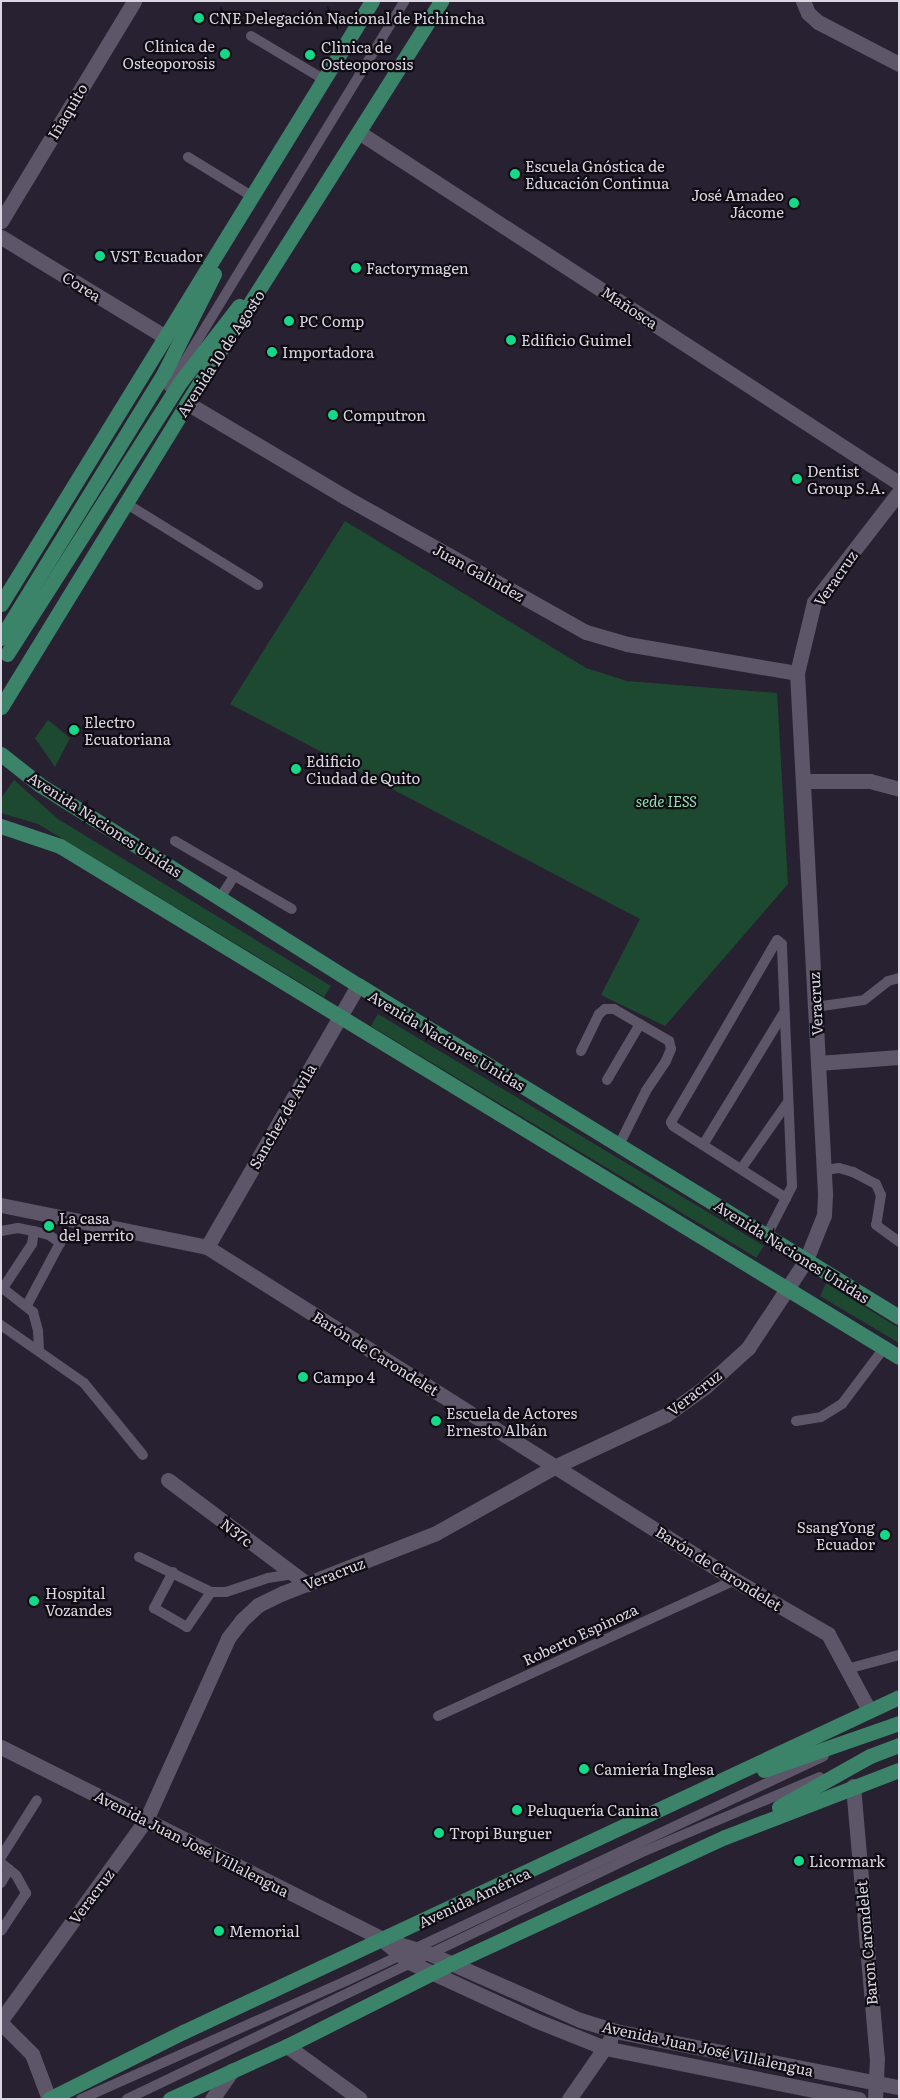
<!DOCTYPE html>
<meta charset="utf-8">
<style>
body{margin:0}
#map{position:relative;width:900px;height:2100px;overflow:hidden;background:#282131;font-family:Literata,serif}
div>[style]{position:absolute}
.green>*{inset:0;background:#1d4931;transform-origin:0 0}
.service>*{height:10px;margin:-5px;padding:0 5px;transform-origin:5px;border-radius:5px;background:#5d5668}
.minor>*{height:15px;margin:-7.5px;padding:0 7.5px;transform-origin:7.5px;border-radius:7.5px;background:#5d5668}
.tertiary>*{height:15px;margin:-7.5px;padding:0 7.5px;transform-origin:7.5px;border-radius:7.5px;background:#5d5668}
.primary>*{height:15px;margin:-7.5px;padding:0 7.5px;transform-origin:7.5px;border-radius:7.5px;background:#3b8469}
.dots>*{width:14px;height:14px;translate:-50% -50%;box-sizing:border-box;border:2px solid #0f0c13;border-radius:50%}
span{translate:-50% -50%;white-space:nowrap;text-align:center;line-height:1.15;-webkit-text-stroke:4.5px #0f0c13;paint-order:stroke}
.poi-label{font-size:15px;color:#dbd7e2}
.left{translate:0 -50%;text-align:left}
.right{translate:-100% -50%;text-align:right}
.street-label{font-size:15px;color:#dbd7e2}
.park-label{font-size:15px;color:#91deb1;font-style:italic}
.frame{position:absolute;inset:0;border:2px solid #dbd7e2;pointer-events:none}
</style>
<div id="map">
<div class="green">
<div style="clip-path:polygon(345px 521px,586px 668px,627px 681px,777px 693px,788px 884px,665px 1026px,601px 995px,640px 919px,230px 704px)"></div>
<div style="clip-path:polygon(48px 720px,70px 738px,55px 767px,35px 738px)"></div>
<div style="clip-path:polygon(14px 780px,58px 819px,331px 986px,324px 997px,38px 824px,1px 813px,1px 798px)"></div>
<div style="left:378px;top:1014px;width:450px;height:14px;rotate:31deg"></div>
<div style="clip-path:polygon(826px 1283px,899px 1328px,899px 1343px,820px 1296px)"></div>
</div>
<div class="service">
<div style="left:251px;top:36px;width:84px;rotate:30.8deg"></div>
<div style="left:188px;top:157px;width:76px;rotate:31.6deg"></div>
<div style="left:169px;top:387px;width:452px;rotate:-58.6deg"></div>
<div style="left:127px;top:504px;width:154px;rotate:31.7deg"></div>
<div style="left:175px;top:841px;width:135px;rotate:30.2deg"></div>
<div style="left:220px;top:898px;width:27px;rotate:-57deg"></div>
<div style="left:815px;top:1007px;width:49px;rotate:-8.1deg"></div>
<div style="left:864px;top:1000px;width:31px;rotate:-38deg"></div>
<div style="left:888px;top:981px;width:11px;rotate:-15deg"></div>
<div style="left:581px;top:1051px;width:41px;rotate:-64.1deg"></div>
<div style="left:599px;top:1014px;width:8px;rotate:-40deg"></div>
<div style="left:605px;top:1009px;width:9px"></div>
<div style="left:614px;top:1009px;width:64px;rotate:30.2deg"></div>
<div style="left:669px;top:1041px;width:8px;rotate:76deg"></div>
<div style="left:671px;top:1049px;width:13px;rotate:113deg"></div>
<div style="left:666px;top:1061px;width:36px;rotate:124deg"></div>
<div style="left:646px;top:1091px;width:60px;rotate:116.6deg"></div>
<div style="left:607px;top:1080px;width:65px;rotate:-59.5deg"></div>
<div style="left:703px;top:1145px;width:153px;rotate:-58.6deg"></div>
<div style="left:741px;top:1169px;width:82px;rotate:-55deg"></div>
<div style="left:825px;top:1170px;width:14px;rotate:-8deg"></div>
<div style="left:839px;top:1168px;width:15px;rotate:16deg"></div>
<div style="left:853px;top:1172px;width:26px;rotate:28deg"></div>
<div style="left:876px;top:1184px;width:12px;rotate:66deg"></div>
<div style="left:881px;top:1195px;width:30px;rotate:99deg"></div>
<div style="left:876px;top:1225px;width:29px;rotate:36deg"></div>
<div style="left:1px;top:1231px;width:17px;rotate:-10deg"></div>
<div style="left:18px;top:1228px;width:16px;rotate:11deg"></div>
<div style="left:34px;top:1231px;width:16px;rotate:15deg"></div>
<div style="left:49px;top:1235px;width:14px;rotate:36deg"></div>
<div style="left:60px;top:1243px;width:70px;rotate:118deg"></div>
<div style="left:767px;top:1235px;width:42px;rotate:-62.8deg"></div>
<div style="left:786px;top:1198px;width:13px;rotate:-63deg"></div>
<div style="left:792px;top:1186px;width:242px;rotate:-92.4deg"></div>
<div style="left:782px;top:944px;width:6px;rotate:-141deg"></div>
<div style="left:777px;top:940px;width:211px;rotate:120.2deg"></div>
<div style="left:671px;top:1122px;width:4px;rotate:63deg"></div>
<div style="left:673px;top:1126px;width:134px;rotate:32.5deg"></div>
<div style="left:1px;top:1287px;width:41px;rotate:38deg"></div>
<div style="left:33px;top:1312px;width:20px;rotate:75deg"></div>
<div style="left:38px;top:1331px;width:20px;rotate:87deg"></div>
<div style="left:3px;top:1288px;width:53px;rotate:-56.6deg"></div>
<div style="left:32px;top:1244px;width:13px;rotate:-81deg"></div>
<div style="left:1px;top:1325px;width:101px;rotate:34.9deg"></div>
<div style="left:84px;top:1383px;width:93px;rotate:50.7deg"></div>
<div style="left:796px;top:1421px;width:25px;rotate:-9deg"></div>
<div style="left:821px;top:1417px;width:25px;rotate:-32deg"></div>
<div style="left:842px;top:1404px;width:70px;rotate:-53.1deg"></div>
<div style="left:139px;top:1557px;width:80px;rotate:25.9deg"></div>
<div style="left:211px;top:1592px;width:15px"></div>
<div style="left:226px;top:1592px;width:44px;rotate:-18.4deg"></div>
<div style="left:268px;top:1578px;width:24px;rotate:-9deg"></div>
<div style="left:173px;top:1572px;width:41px;rotate:117.8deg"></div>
<div style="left:154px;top:1608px;width:38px;rotate:30deg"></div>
<div style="left:187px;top:1627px;width:42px;rotate:-55.6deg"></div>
<div style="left:847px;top:1669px;width:54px;rotate:-15.1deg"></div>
<div style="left:438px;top:1716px;width:327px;rotate:-24.6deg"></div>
<div style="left:1px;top:1857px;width:67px;rotate:-57.7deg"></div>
<div style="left:1px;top:1863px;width:19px;rotate:39deg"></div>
<div style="left:16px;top:1875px;width:21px;rotate:61deg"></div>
<div style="left:26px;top:1893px;width:45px;rotate:123.3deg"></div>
<div style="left:1px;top:1883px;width:16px;rotate:-60deg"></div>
<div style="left:81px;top:2099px;width:290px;rotate:-24deg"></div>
<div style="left:346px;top:1981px;width:528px;rotate:-25.21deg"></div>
<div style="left:127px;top:2099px;width:569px;rotate:-25.62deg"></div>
<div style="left:640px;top:1853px;width:195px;rotate:-22.9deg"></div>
</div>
<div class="minor">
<div style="left:803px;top:1px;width:13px;rotate:67deg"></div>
<div style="left:808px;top:13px;width:13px;rotate:42deg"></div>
<div style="left:818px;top:22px;width:91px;rotate:27.4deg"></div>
<div style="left:1px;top:221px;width:257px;rotate:-58.8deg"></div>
<div style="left:1px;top:237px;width:191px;rotate:31.3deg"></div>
<div style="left:187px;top:403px;width:184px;rotate:30.7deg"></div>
<div style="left:345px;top:497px;width:276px;rotate:29.3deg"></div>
<div style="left:586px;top:632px;width:43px;rotate:16.3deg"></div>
<div style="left:627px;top:644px;width:172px;rotate:9.7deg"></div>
<div style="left:803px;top:781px;width:67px"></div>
<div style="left:870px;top:781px;width:30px;rotate:15deg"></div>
<div style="left:818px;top:1063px;width:81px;rotate:-4.2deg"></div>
<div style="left:1px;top:1205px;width:210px;rotate:11.5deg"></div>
<div style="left:207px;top:1247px;width:624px;rotate:32.24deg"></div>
<div style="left:735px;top:1580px;width:108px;rotate:30.1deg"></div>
<div style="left:828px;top:1634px;width:86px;rotate:61.7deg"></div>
<div style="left:207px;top:1247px;width:302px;rotate:-60deg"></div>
<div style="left:168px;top:1480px;width:174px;rotate:36.8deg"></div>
<div style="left:1px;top:1747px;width:427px;rotate:26.7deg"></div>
<div style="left:382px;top:1939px;width:48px;rotate:16.9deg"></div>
<div style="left:428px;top:1953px;width:166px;rotate:23.8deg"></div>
<div style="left:580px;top:2020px;width:37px;rotate:17deg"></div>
<div style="left:615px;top:2031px;width:289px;rotate:11.2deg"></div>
<div style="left:853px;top:1786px;width:273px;rotate:85deg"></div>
<div style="left:877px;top:2058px;width:41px;rotate:92.8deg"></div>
<div style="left:385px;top:1942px;width:31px;rotate:40deg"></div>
<div style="left:409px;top:1962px;width:26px;rotate:25deg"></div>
<div style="left:433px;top:1973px;width:112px;rotate:24.7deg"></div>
<div style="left:535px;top:2020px;width:75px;rotate:21.8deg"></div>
<div style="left:605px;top:2048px;width:259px;rotate:11.4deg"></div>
<div style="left:1px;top:2020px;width:247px;rotate:-54.1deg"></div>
<div style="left:146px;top:1820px;width:200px;rotate:-65.7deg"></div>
<div style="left:228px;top:1638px;width:23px;rotate:-52deg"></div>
<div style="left:242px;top:1620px;width:22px;rotate:-43deg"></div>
<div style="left:258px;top:1605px;width:28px;rotate:-26deg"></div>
<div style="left:283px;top:1593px;width:164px;rotate:-21.4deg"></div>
<div style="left:436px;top:1533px;width:137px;rotate:-29.2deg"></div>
<div style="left:556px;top:1466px;width:121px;rotate:-24.9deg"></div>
<div style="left:666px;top:1415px;width:48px;rotate:-35.7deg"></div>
<div style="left:705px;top:1387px;width:58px;rotate:-42.2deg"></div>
<div style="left:748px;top:1348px;width:105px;rotate:-56.6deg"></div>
<div style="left:806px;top:1260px;width:48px;rotate:-68.2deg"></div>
<div style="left:824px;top:1215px;width:22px;rotate:-87deg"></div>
<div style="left:825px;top:1193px;width:521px;rotate:-93.08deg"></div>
<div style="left:797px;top:673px;width:73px;rotate:-76.5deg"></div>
<div style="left:814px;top:602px;width:139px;rotate:-52.3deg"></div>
<div style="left:1px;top:2023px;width:44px;rotate:45deg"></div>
<div style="left:32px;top:2054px;width:48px;rotate:69.3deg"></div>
<div style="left:287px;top:2046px;width:90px;rotate:36deg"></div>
<div style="left:569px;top:2099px;width:72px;rotate:-55.2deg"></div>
</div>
<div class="tertiary">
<div style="left:360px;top:133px;width:643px;rotate:33deg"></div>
<div style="left:212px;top:2099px;width:35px;rotate:-55deg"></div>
</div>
<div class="primary">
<div style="left:1px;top:604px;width:708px;rotate:-58.4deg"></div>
<div style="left:1px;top:638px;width:311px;rotate:-58.4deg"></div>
<div style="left:164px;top:373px;width:111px;rotate:-63.2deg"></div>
<div style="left:7px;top:654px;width:324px;rotate:-57.5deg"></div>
<div style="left:181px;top:381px;width:95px;rotate:-52.3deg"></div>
<div style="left:1px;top:707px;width:356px;rotate:-58.5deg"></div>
<div style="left:187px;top:403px;width:476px;rotate:-57.7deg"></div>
<div style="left:1px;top:754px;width:50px;rotate:38.5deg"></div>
<div style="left:40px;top:785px;width:376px;rotate:32.2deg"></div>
<div style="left:358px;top:985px;width:635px;rotate:31.54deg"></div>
<div style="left:1px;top:826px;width:62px;rotate:18.7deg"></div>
<div style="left:60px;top:846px;width:982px;rotate:31.34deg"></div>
<div style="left:764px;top:1770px;width:143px;rotate:-19.2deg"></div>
<div style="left:779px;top:1807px;width:104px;rotate:-29.3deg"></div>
<div style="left:870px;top:1756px;width:31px;rotate:-21deg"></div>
<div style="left:49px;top:2099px;width:150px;rotate:-26.6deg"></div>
<div style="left:183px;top:2032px;width:790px;rotate:-25.07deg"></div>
<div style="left:170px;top:2099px;width:128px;rotate:-24.4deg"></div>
<div style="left:287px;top:2046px;width:185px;rotate:-26.7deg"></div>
<div style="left:452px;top:1963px;width:301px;rotate:-24.8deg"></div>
<div style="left:725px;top:1837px;width:186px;rotate:-21.1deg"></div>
</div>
<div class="dots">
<div style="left:199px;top:18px;background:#14d989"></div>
<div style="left:225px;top:54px;background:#14d989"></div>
<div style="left:310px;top:55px;background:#14d989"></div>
<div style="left:515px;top:174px;background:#14d989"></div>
<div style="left:794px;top:203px;background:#14d989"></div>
<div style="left:100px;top:256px;background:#14d989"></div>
<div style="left:356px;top:268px;background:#14d989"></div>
<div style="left:289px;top:321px;background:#14d989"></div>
<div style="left:511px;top:340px;background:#14d989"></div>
<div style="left:272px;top:352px;background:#14d989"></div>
<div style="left:333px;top:415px;background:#14d989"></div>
<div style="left:797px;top:479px;background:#14d989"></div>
<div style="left:74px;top:730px;background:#14d989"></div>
<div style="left:296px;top:769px;background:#14d989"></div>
<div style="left:49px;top:1226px;background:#14d989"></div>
<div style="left:303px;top:1377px;background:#14d989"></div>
<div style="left:436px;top:1421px;background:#14d989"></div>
<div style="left:885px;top:1535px;background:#14d989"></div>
<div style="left:34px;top:1601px;background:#14d989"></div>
<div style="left:584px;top:1769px;background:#14d989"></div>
<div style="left:517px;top:1810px;background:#14d989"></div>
<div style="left:439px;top:1833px;background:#14d989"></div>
<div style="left:799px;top:1861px;background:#14d989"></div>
<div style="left:219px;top:1931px;background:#14d989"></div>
</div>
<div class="poi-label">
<span class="left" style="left:209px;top:18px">CNE Delegación Nacional de Pichincha</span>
<span class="right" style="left:215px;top:54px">Clínica de<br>Osteoporosis</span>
<span class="left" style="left:321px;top:55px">Clinica de<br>Osteoporosis</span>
<span class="left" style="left:525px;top:174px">Escuela Gnóstica de<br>Educación Continua</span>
<span class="right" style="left:784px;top:203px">José Amadeo<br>Jácome</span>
<span class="left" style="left:110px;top:256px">VST Ecuador</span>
<span class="left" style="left:366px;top:268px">Factorymagen</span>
<span class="left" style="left:299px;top:321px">PC Comp</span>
<span class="left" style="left:521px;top:340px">Edificio Guimel</span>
<span class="left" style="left:282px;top:352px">Importadora</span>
<span class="left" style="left:343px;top:415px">Computron</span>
<span class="left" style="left:807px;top:479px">Dentist<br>Group S.A.</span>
<span class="left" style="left:84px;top:730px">Electro<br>Ecuatoriana</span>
<span class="left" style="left:306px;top:769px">Edificio<br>Ciudad de Quito</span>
<span class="left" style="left:59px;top:1226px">La casa<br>del perrito</span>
<span class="left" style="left:313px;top:1377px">Campo 4</span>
<span class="left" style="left:446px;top:1421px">Escuela de Actores<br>Ernesto Albán</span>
<span class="right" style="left:875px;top:1535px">SsangYong<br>Ecuador</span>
<span class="left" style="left:45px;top:1601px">Hospital<br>Vozandes</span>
<span class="left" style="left:594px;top:1769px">Camiería Inglesa</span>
<span class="left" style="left:527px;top:1810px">Peluquería Canina</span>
<span class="left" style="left:449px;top:1833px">Tropi Burguer</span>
<span class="left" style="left:809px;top:1861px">Licormark</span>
<span class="left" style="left:229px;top:1931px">Memorial</span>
</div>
<div class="street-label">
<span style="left:67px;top:111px;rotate:-59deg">Iñaquito</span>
<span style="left:82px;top:286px;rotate:32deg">Corea</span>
<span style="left:630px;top:307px;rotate:33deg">Mañosca</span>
<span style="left:220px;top:353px;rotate:-57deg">Avenida 10 de Agosto</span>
<span style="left:479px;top:572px;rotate:29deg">Juan Galindez</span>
<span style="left:835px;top:578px;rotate:-55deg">Veracruz</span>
<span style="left:105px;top:824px;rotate:33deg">Avenida Naciones Unidas</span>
<span style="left:815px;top:1004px;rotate:-93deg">Veracruz</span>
<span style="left:447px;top:1040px;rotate:31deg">Avenida Naciones Unidas</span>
<span style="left:282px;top:1116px;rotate:-60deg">Sanchez de Avila</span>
<span style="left:792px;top:1251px;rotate:32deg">Avenida Naciones Unidas</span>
<span style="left:376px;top:1353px;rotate:32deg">Barón de Carondelet</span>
<span style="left:694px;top:1392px;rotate:-38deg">Veracruz</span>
<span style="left:237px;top:1532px;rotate:37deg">N37c</span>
<span style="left:719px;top:1568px;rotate:32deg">Barón de Carondelet</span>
<span style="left:334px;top:1573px;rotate:-21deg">Veracruz</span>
<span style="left:580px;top:1634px;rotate:-25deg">Roberto Espinoza</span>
<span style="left:192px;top:1843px;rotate:27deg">Avenida Juan José Villalengua</span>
<span style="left:91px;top:1896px;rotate:-53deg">Veracruz</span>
<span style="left:474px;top:1897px;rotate:-25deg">Avenida América</span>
<span style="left:866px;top:1943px;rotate:-95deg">Baron Carondelet</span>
<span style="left:708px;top:2048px;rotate:12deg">Avenida Juan José Villalengua</span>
</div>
<div class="park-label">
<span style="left:666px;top:801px">sede IESS</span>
</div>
<div class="frame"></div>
</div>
